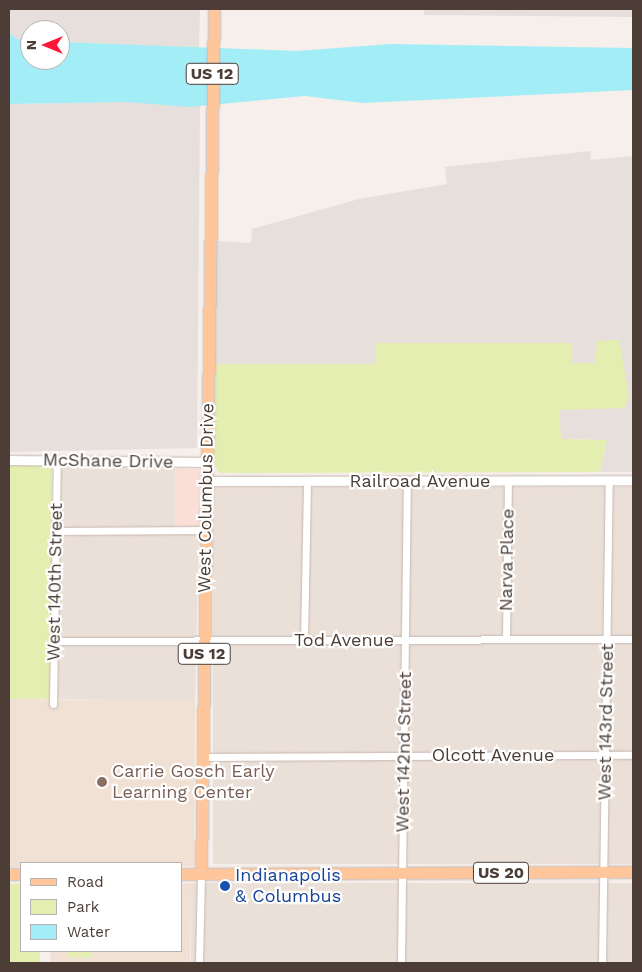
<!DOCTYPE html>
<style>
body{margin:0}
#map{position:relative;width:642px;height:972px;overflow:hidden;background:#f6efeb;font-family:"Work Sans",sans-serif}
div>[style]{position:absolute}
.residential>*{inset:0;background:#ebe0d8;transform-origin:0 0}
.commercial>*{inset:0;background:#f9dfd5;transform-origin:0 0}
.industrial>*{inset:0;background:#e6dfdc}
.education>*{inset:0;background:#f1e0d4}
.green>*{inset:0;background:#e4eeb0;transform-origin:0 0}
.water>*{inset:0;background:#a3edf7}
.roads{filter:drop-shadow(0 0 1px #c6b7af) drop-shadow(0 0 1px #c6b7af)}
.minor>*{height:7px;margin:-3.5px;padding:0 3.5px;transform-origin:3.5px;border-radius:3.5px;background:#fff}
.tertiary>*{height:9px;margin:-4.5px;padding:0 4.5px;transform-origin:4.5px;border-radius:4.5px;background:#fff}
.primary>*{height:11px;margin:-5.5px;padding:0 5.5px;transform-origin:5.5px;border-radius:5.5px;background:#ffc69b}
.dots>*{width:14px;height:14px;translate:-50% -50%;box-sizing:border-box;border:2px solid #fff;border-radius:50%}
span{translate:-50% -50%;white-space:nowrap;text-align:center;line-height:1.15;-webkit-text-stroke:4.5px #fff;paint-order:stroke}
.shield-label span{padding:1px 4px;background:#fff;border:1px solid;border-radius:4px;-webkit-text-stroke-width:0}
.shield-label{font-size:16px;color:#4c3e37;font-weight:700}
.street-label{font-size:18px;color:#4c3e37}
.education-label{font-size:18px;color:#785e54}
.left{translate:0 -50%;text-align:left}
.transit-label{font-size:18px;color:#164399}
.frame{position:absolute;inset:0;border:10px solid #4c3e37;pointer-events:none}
.legend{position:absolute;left:20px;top:862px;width:162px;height:90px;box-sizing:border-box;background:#fff;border:1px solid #b7b2af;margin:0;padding:6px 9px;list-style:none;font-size:15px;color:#4c3e37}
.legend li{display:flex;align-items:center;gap:10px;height:25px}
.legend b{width:25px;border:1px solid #b7b2af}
.north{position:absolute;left:20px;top:20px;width:50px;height:50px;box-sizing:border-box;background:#fff;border:1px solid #b7b2af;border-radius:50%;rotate:270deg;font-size:14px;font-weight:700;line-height:20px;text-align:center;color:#4c3e37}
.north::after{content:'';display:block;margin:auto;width:18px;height:22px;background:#ff1939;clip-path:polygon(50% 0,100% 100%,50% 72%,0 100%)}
</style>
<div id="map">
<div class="residential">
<div style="clip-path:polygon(61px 466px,175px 469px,175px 527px,199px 527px,195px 701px,58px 699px)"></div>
<div style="left:633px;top:487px;width:377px;height:420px;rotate:90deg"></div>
<div style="left:191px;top:883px;width:442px;height:80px"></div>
</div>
<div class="commercial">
<div style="left:175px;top:469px;width:25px;height:58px"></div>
</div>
<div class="industrial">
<div style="clip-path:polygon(9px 9px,200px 9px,199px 48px,60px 42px,60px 30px,30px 30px,30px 40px,17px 39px,9px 33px)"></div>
<div style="clip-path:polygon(424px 9px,633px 9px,633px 17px,424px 15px)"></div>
<div style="clip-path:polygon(127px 102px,200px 105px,197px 448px,9px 452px,9px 104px)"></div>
<div style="clip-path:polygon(590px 151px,591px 160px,633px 156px,633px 472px,600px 472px,607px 440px,561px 439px,559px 410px,595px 363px,572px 363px,571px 343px,376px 343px,376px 364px,215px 364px,217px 241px,251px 243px,252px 229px,359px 199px,447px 184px,445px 167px)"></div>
</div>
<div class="education">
<div style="clip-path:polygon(9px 699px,195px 701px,194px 866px,21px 863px,21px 867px,9px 867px)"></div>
<div style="clip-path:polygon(191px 883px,190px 963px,50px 963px,51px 951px,181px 951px,181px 884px)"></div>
</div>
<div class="green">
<div style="clip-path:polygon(619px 340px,629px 395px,625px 408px,559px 410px,561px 439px,607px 440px,600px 472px,220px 473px,214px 465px,215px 364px,376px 364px,376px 343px,572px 343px,572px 363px,595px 363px,597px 341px)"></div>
<div style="left:9px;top:464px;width:43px;height:235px"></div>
<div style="clip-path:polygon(9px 884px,21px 884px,21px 951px,40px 951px,40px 963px,9px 963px)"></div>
<div style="clip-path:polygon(68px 951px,92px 951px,92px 958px,68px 957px)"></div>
</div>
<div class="water">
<div style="clip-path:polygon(9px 33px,17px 39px,30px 40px,30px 60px,60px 60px,60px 42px,297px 51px,391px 44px,633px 48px,633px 90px,363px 103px,305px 96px,189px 107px,127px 102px,9px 104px)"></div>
</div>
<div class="roads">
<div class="minor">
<div style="left:56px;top:531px;width:149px;rotate:-0.4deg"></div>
<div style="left:506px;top:639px;width:159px;rotate:-89.3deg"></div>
<div style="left:304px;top:640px;width:159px;rotate:-88.9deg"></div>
<div style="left:54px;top:641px;width:579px;rotate:-0.2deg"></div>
<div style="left:53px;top:704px;width:244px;rotate:-89.1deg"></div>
<div style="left:202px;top:757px;width:431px;rotate:-0.3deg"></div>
<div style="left:199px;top:963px;width:89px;rotate:-88.7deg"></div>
<div style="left:401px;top:963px;width:482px;rotate:-89.3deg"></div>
<div style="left:602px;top:963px;width:483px;rotate:-89.2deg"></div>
</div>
<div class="tertiary">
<div style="left:9px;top:460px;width:197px;rotate:0.6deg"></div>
<div style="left:206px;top:481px;width:427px;rotate:-0.1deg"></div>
</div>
<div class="primary">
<div style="left:9px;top:874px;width:12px"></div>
<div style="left:181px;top:874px;width:452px;rotate:-0.3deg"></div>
<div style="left:201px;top:874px;width:865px;rotate:-89.14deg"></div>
</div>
</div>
<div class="dots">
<div style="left:102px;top:782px;background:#8d6e63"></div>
<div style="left:225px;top:886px;background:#1a4fb4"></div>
</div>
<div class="shield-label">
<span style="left:212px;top:74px">US 12</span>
<span style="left:204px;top:654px">US 12</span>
<span style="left:501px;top:873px">US 20</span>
</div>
<div class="street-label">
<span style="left:108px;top:461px;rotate:1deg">McShane Drive</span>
<span style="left:420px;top:481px">Railroad Avenue</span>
<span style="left:206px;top:498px;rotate:-89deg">West Columbus Drive</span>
<span style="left:507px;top:560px;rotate:-89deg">Narva Place</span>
<span style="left:55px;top:582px;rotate:-89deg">West 140th Street</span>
<span style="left:344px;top:640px">Tod Avenue</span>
<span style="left:606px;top:722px;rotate:-89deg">West 143rd Street</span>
<span style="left:404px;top:752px;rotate:-89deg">West 142nd Street</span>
<span style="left:493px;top:755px">Olcott Avenue</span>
</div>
<div class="education-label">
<span class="left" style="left:112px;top:782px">Carrie Gosch Early<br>Learning Center</span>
</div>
<div class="transit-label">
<span class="left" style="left:235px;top:886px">Indianapolis<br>&amp; Columbus</span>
</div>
<div class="frame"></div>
<ul class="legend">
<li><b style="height:6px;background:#ffc69b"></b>Road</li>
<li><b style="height:14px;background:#e4eeb0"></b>Park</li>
<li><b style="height:14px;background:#a3edf7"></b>Water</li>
</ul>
<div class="north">N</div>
</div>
